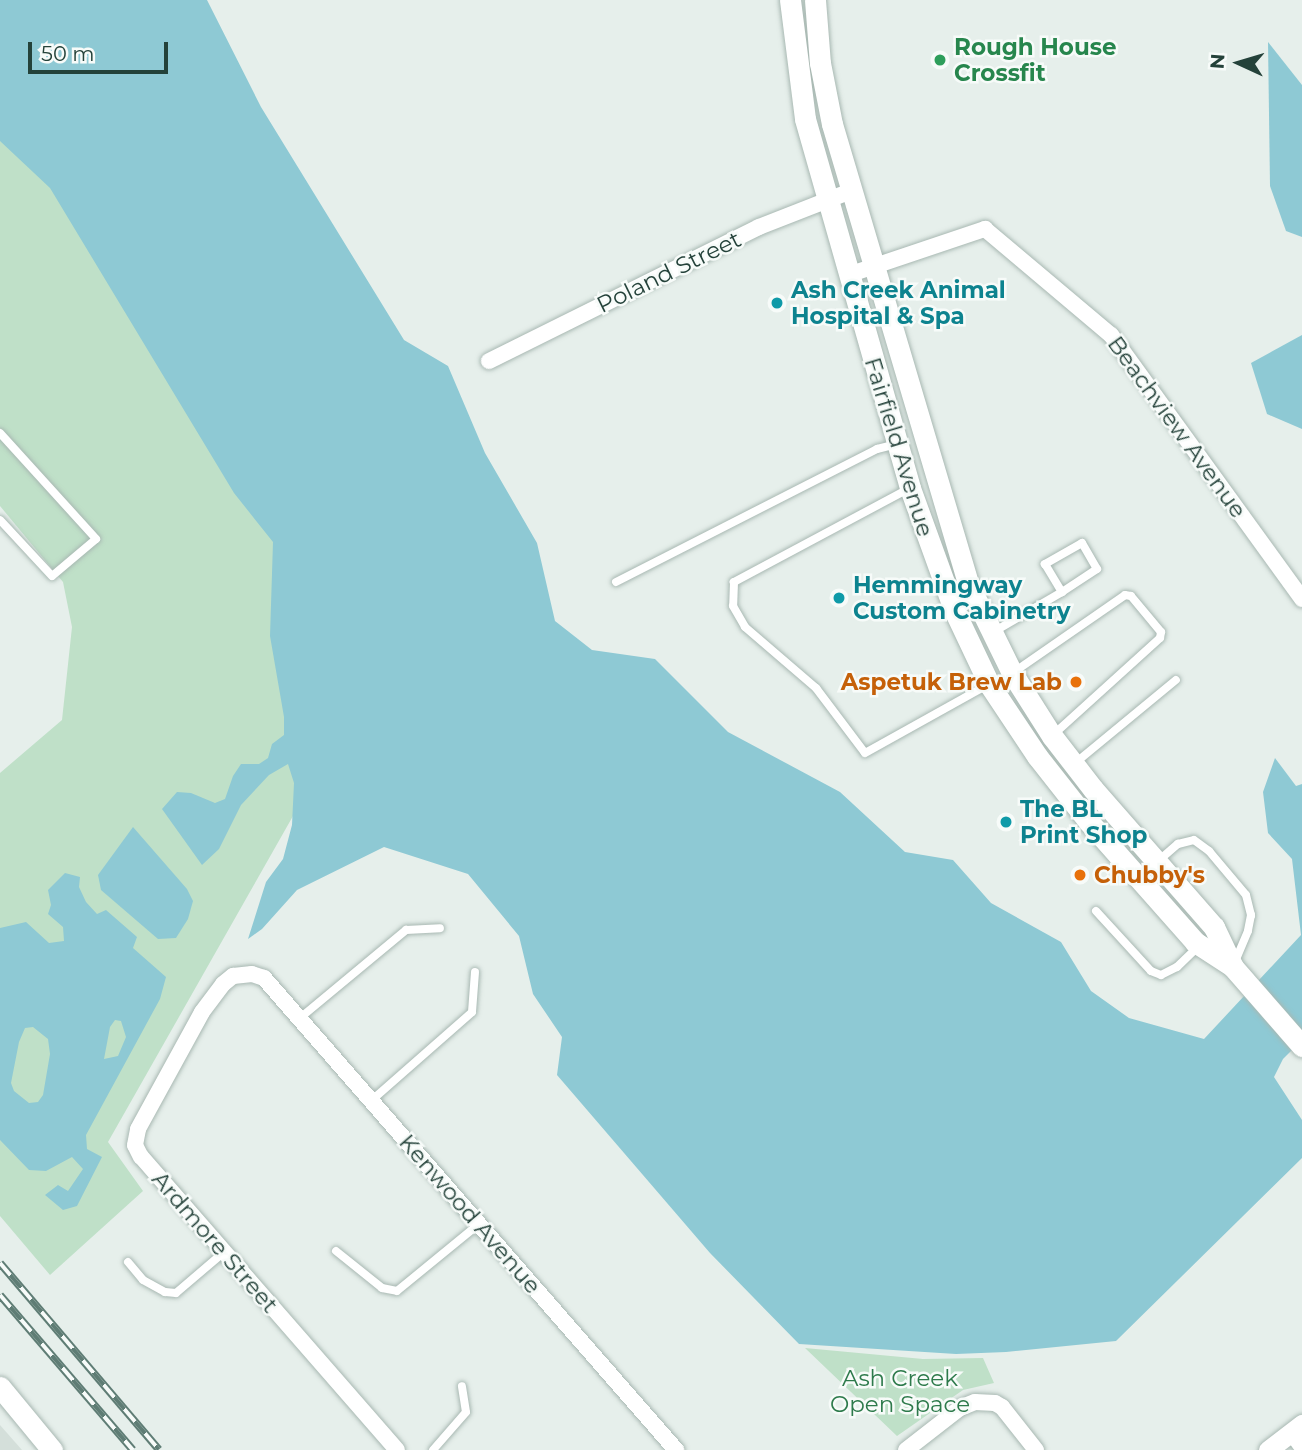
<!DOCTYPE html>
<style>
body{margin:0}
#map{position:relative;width:1302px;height:1450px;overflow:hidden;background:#e6efeb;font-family:Montserrat,sans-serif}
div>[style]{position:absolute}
.built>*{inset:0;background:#d4dfda}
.green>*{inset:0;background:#bfe0c8}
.water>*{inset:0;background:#8ec9d4}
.roads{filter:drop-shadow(0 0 2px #a8b8b2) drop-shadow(0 0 2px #a8b8b2)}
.service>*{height:8px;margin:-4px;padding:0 4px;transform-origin:4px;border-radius:4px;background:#fff}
.minor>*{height:16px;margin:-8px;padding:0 8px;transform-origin:8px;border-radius:8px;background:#fff}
.tertiary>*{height:19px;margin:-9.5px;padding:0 9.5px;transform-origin:9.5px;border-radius:9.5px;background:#fff}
.secondary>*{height:21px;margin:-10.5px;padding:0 10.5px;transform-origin:10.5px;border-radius:10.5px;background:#fff}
.rail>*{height:8px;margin-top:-4px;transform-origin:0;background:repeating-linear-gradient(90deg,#f7fbf9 0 16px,#5f7d75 0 32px);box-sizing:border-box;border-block:2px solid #5f7d75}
.dots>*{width:19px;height:19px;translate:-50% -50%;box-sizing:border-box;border:4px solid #f7fbf9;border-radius:50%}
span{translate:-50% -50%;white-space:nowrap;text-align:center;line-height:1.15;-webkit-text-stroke:5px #f7fbf9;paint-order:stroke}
.leisure-label{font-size:23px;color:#27864d;font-weight:700}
.left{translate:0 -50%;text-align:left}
.street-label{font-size:23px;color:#24423a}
.culture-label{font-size:23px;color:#0d838f;font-weight:700}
.food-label{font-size:23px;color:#c56008;font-weight:700}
.right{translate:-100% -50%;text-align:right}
.park-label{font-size:23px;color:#2d7a4b}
.north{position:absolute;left:1204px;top:28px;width:70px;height:70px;-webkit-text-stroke:5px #f7fbf9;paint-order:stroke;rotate:274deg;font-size:19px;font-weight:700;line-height:28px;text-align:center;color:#24423a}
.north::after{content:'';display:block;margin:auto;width:24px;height:32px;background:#24423a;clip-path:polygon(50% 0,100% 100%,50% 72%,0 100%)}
.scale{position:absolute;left:28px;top:42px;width:140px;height:32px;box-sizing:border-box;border:4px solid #24423a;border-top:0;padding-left:9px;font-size:21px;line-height:24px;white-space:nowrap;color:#24423a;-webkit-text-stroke:5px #f7fbf9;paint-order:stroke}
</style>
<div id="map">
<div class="built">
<div style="clip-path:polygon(0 1425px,22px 1450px,0 1450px)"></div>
</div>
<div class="green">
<div style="clip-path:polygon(0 0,306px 505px,335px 742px,108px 1142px,143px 1191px,50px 1275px,0 1216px,0 773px,62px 720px,72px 627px,63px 582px,0 506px)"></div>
<div style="clip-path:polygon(805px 1348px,923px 1359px,983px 1358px,994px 1383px,963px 1390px,897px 1436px)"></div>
</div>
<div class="water">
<div style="clip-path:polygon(0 0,207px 0,261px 107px,404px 340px,448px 366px,485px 453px,537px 543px,555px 621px,592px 650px,655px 659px,728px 732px,840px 792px,905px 852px,953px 860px,991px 903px,1061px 942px,1091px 991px,1129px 1018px,1204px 1039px,1301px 935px,1292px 859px,1268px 833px,1263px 792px,1275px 758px,1296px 786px,1302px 784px,1302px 1040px,1283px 1059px,1274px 1077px,1302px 1120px,1302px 1158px,1116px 1341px,1006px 1352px,956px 1354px,799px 1344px,710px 1253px,557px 1075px,562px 1037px,533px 994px,519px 936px,468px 874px,384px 847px,297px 890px,262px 929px,248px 939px,266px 882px,283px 859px,292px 825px,294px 783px,288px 764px,269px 775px,241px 805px,219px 849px,202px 865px,162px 809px,177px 792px,191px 793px,215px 803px,225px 799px,233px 776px,241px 764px,259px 764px,268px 758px,272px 744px,284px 735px,284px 717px,270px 636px,273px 542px,234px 493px,50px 188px,0 141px)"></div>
<div style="clip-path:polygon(1268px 42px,1302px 85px,1302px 237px,1286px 231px,1270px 186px)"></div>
<div style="clip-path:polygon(1302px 335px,1302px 429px,1267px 414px,1251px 363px)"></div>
<div style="clip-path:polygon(133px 827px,187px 889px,193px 901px,188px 919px,176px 938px,158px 939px,101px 890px,98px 875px)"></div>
<div style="clip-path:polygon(evenodd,65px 873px,80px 877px,79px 887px,86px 902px,97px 914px,106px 910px,137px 937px,133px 948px,166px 977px,160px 999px,86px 1135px,87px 1149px,102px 1157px,77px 1206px,63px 1210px,45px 1195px,58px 1185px,68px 1191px,83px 1169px,72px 1157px,46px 1171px,29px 1170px,0 1140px,0 928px,26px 922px,49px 943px,64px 941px,63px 927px,48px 914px,51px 905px,48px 890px,65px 873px,115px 1020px,121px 1021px,126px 1037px,118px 1056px,104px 1059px,110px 1027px,115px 1020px,65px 873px,33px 1027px,48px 1039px,50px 1054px,43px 1095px,38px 1102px,29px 1103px,14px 1091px,11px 1083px,19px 1042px,25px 1028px,33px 1027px)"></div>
</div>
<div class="roads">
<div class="service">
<div style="left:0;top:433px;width:143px;rotate:47.8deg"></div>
<div style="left:96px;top:539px;width:57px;rotate:139.9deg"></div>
<div style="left:52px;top:576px;width:76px;rotate:-132.9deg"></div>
<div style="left:910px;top:488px;width:200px;rotate:151.9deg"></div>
<div style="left:734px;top:582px;width:24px;rotate:92deg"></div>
<div style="left:733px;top:606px;width:24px;rotate:60deg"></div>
<div style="left:745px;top:627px;width:94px;rotate:40.7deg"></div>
<div style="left:816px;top:688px;width:81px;rotate:53deg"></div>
<div style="left:865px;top:753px;width:140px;rotate:-29.1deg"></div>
<div style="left:616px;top:582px;width:293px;rotate:-27deg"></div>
<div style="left:877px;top:449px;width:21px;rotate:-14deg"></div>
<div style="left:995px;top:631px;width:78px;rotate:-30.2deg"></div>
<div style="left:1062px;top:592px;width:42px;rotate:-33.3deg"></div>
<div style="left:1097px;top:569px;width:30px;rotate:-120deg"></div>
<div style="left:1082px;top:543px;width:43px;rotate:150.4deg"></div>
<div style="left:1045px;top:564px;width:33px;rotate:59deg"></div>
<div style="left:1014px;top:672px;width:135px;rotate:-34.7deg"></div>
<div style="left:1125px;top:595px;width:6px;rotate:9deg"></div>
<div style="left:1131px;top:596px;width:47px;rotate:50.2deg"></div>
<div style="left:1161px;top:632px;width:6px;rotate:99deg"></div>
<div style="left:1160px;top:638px;width:143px;rotate:137.8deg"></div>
<div style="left:1074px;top:764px;width:132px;rotate:-39.5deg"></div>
<div style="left:1157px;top:862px;width:28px;rotate:-41deg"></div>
<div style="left:1178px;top:844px;width:16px;rotate:-14deg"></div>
<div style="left:1194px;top:840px;width:19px;rotate:36deg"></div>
<div style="left:1209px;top:851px;width:57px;rotate:49.9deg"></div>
<div style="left:1246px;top:895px;width:21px;rotate:76deg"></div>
<div style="left:1251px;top:915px;width:16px;rotate:101deg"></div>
<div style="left:1248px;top:931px;width:36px;rotate:113deg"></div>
<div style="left:1096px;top:911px;width:81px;rotate:47.5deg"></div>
<div style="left:1151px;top:971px;width:11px;rotate:22deg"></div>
<div style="left:1161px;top:975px;width:18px;rotate:-27deg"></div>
<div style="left:1177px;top:967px;width:29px;rotate:-44deg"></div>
<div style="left:300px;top:1018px;width:138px;rotate:-39.7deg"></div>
<div style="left:406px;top:930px;width:34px;rotate:-3deg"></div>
<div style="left:372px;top:1100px;width:133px;rotate:-41.3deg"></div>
<div style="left:472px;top:1012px;width:40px;rotate:-85.7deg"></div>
<div style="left:336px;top:1251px;width:59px;rotate:38.8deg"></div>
<div style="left:382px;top:1288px;width:15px;rotate:11deg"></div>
<div style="left:397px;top:1291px;width:106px;rotate:-39.3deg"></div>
<div style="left:128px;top:1262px;width:23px;rotate:50deg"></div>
<div style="left:143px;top:1280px;width:25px;rotate:29deg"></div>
<div style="left:165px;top:1292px;width:11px;rotate:5deg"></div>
<div style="left:176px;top:1293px;width:63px;rotate:-40.5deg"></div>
<div style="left:433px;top:1450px;width:50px;rotate:-49deg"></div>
<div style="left:466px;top:1412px;width:26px;rotate:-99deg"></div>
</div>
<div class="minor">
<div style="left:848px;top:275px;width:145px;rotate:-18.6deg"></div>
<div style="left:985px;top:229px;width:165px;rotate:40.1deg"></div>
<div style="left:1111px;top:335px;width:326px;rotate:54.1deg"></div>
<div style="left:489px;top:361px;width:301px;rotate:-26.4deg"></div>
<div style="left:759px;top:227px;width:99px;rotate:-21.4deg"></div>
<div style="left:1291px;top:1432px;width:19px;rotate:54deg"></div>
<div style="left:397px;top:1450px;width:389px;rotate:-131.1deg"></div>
<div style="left:141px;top:1157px;width:13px;rotate:-117deg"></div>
<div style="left:135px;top:1145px;width:16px;rotate:-79deg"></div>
<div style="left:138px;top:1129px;width:133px;rotate:-61.3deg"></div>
<div style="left:202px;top:1012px;width:35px;rotate:-53deg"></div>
<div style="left:223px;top:984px;width:13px;rotate:-39deg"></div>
<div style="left:233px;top:976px;width:19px;rotate:-6deg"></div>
<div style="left:252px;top:974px;width:13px;rotate:18deg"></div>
<div style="left:264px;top:978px;width:627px;rotate:48.88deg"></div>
<div style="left:906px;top:1450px;width:68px;rotate:-37.9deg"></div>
<div style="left:960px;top:1408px;width:16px;rotate:-22deg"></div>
<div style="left:975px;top:1402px;width:20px;rotate:3deg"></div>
<div style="left:995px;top:1403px;width:8px;rotate:30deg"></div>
<div style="left:1002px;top:1407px;width:55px;rotate:51.7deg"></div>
</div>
<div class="tertiary">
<div style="left:1268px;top:1450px;width:43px;rotate:-37.4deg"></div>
</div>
<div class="secondary">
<div style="left:790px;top:0;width:120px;rotate:82.8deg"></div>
<div style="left:805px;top:119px;width:384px;rotate:74.1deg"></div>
<div style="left:910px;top:488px;width:132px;rotate:70.1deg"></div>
<div style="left:955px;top:612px;width:80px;rotate:64.7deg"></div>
<div style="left:989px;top:684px;width:87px;rotate:56.3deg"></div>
<div style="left:1037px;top:756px;width:84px;rotate:51.8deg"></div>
<div style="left:1089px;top:822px;width:160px;rotate:48.5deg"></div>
<div style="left:1195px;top:942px;width:44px;rotate:33deg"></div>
<div style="left:815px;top:0;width:63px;rotate:85.5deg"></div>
<div style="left:820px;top:63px;width:62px;rotate:78.9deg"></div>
<div style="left:832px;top:124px;width:477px;rotate:73.5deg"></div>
<div style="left:967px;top:581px;width:102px;rotate:63.9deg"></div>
<div style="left:1012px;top:673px;width:75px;rotate:57.6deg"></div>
<div style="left:1052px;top:736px;width:67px;rotate:52.3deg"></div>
<div style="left:1093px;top:789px;width:184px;rotate:48.8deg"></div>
<div style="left:1214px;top:927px;width:44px;rotate:64.6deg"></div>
<div style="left:1233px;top:967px;width:105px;rotate:48.9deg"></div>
<div style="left:0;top:1387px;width:82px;rotate:50.5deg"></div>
</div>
</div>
<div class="rail">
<div style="left:0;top:1263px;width:245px;rotate:49.6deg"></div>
<div style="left:0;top:1295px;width:204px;rotate:49.4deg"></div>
</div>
<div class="dots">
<div style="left:940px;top:60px;background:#2e9e5b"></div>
<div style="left:777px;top:303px;background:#0f9aa8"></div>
<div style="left:839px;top:598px;background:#0f9aa8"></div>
<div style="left:1076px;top:682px;background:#e8710a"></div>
<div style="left:1006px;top:822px;background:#0f9aa8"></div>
<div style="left:1080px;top:875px;background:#e8710a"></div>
</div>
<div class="leisure-label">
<span class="left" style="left:954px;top:60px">Rough House<br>Crossfit</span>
</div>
<div class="street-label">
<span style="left:669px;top:272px;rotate:-26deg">Poland Street</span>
<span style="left:1177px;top:427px;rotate:54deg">Beachview Avenue</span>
<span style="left:899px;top:447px;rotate:73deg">Fairfield Avenue</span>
<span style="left:470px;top:1214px;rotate:49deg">Kenwood Avenue</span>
<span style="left:215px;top:1242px;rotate:49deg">Ardmore Street</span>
</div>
<div class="culture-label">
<span class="left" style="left:791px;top:303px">Ash Creek Animal<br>Hospital &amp; Spa</span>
<span class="left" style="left:853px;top:598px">Hemmingway<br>Custom Cabinetry</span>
<span class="left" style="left:1020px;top:822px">The BL<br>Print Shop</span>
</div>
<div class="food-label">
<span class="right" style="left:1062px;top:682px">Aspetuk Brew Lab</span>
<span class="left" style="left:1094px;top:875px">Chubby's</span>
</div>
<div class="park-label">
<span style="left:900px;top:1391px">Ash Creek<br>Open Space</span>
</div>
<div class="north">N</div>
<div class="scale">50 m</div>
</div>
